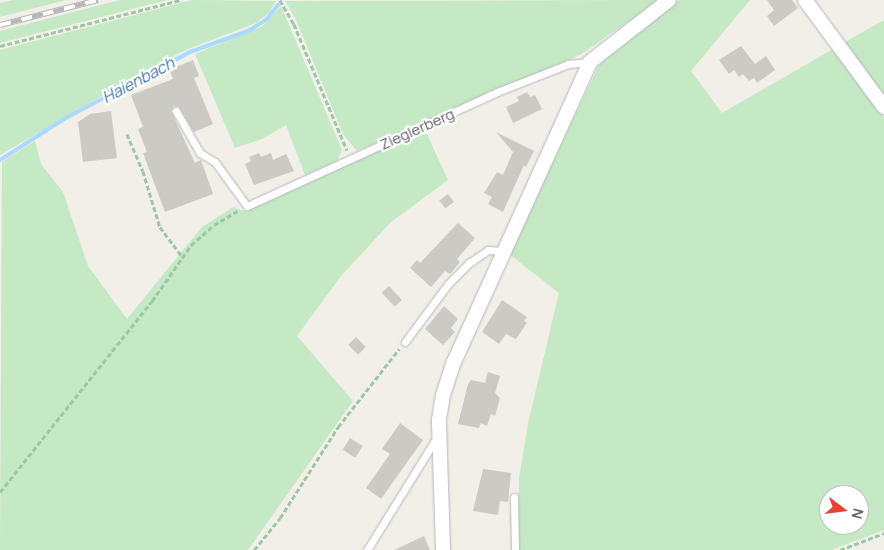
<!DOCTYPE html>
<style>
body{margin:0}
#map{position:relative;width:884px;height:550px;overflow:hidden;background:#f1efe8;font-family:Manrope,sans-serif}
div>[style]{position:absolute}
.green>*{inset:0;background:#c5e8c5}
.stream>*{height:4px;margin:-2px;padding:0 2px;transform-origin:2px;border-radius:2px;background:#aadaff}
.building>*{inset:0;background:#cccac5;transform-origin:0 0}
.path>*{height:2.5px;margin-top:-1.25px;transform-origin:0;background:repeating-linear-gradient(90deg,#9cc7a9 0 5px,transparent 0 7.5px)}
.roads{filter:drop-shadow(0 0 1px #b5b8bc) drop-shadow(0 0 1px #b5b8bc)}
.service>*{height:7px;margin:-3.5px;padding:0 3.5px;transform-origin:3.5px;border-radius:3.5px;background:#fff}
.minor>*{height:14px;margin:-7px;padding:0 7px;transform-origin:7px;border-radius:7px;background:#fff}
.rail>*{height:5.5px;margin-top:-2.75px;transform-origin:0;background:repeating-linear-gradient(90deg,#fff 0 11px,#b6b7b8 0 22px);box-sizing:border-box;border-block:1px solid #b6b7b8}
span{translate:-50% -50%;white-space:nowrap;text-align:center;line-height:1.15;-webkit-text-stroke:4.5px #fff;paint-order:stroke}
.street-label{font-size:15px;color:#5f6368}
.water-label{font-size:16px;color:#4174aa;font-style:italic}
.north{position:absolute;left:819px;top:485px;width:50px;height:50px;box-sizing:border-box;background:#fff;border:1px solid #bfc1c3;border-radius:50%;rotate:105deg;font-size:14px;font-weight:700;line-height:20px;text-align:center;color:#5f6368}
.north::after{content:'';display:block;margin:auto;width:18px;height:22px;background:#ea4335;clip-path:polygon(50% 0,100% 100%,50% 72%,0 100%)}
</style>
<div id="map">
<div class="green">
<div style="clip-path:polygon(13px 0,66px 0,0 17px,0 3px)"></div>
<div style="clip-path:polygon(120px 0,167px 0,0 43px,0 31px)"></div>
<div style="clip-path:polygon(192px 0,276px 1px,269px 13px,256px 23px,188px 49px,148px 69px,0 155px,0 50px)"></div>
<div style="clip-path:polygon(659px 0,580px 55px,357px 151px,343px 134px,296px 20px,285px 1px)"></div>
<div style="clip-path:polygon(evenodd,679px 0,750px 0,691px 71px,722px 113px,833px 49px,884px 117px,884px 530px,831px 550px,518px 550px,519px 478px,529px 419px,559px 293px,509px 254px,599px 65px,628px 37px,679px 0,829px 495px,859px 495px,859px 525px,829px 525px,829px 495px)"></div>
<div style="clip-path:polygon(281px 6px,342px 150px,337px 161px,305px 175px,286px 125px,264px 138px,235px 148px,195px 54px,263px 26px)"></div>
<div style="clip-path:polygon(884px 20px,884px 98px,843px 43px)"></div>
<div style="clip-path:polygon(425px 130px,448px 180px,391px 222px,341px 276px,297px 336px,353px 401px,248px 550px,0 550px,2px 162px,35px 141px,41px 164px,63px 192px,88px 266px,127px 319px,202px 227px,238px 204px,234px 208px,244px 211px)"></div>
</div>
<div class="stream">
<div style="left:0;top:160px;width:76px;rotate:-32.6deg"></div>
<div style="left:64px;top:119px;width:143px;rotate:-28deg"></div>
<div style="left:190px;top:52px;width:64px;rotate:-20.1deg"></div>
<div style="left:250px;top:30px;width:20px;rotate:-33deg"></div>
<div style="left:267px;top:19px;width:18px;rotate:-52deg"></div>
</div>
<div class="building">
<div style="clip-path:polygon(767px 0,792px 0,798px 8px,774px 26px,767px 16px,774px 10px)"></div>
<div style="clip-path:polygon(741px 46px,755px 64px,766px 56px,775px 70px,757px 83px,754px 78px,749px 81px,743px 74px,739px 77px,734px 70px,729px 74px,719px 60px)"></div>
<div style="clip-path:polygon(193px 60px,199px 76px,194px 78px,213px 124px,194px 132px,179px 107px,174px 106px,171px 111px,195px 163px,201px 160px,213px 194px,165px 212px,143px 153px,147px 152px,138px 129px,143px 127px,131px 95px,173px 79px,169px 70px)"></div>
<div style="clip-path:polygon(527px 92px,530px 97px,535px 95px,542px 109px,513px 123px,506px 107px,519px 101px,517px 97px)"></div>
<div style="clip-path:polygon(111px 111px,117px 158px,83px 162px,78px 122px,90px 114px)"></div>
<div style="clip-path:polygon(496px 132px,534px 151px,526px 167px,524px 165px,503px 212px,488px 204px,492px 197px,484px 193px,497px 172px,503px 175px,513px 152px)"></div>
<div style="clip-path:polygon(259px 153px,261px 157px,271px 153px,273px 160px,286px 154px,294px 171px,254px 185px,245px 164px,251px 161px,249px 157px)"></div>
<div style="left:448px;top:194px;width:10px;height:11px;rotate:53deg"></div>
<div style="clip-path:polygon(458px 223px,475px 238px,457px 259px,460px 262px,450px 274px,445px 271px,431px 287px,410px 268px,417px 260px,420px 263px)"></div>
<div style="left:389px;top:286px;width:19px;height:10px;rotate:47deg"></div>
<div style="clip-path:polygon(502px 300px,527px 317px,524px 321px,527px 323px,516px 339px,506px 334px,499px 344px,482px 332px)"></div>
<div style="clip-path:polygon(444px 306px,458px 319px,451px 328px,455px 332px,443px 345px,425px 329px)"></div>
<div style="left:356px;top:337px;width:14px;height:11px;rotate:45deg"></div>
<div style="clip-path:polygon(488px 372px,500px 376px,495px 393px,500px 398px,495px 416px,491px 414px,487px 426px,481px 423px,479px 428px,458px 424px,468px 384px,471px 380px,485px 383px)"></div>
<div style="clip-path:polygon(400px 423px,423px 440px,381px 499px,366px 488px,390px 454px,382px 449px)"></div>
<div style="left:350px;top:438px;width:15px;height:14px;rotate:32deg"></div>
<div style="clip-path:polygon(483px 469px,511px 473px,508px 502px,500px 501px,498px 515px,473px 511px)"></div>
<div style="clip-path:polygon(424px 536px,430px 550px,394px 550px)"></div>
</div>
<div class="path">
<div style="left:280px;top:0;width:28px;rotate:60deg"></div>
<div style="left:294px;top:24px;width:137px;rotate:67.2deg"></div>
<div style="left:0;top:46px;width:186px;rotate:-14.3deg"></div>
<div style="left:127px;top:134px;width:40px;rotate:66.6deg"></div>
<div style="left:143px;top:171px;width:59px;rotate:73.1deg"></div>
<div style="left:160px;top:227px;width:36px;rotate:53deg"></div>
<div style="left:0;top:492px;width:244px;rotate:-51.5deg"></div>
<div style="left:152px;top:301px;width:68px;rotate:-55.1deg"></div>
<div style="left:191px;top:245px;width:30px;rotate:-41deg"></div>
<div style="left:214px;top:225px;width:29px;rotate:-31deg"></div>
<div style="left:254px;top:550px;width:41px;rotate:-50.9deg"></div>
<div style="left:280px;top:518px;width:108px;rotate:-57.5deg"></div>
<div style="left:338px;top:427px;width:99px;rotate:-52deg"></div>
<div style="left:840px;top:550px;width:47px;rotate:-21.1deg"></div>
</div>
<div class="roads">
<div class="service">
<div style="left:176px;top:111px;width:48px;rotate:60.3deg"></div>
<div style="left:200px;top:153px;width:17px;rotate:31deg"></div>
<div style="left:215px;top:162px;width:54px;rotate:54deg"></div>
<div style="left:247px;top:206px;width:275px;rotate:-24.5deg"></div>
<div style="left:497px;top:92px;width:76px;rotate:-21.5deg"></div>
<div style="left:568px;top:64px;width:22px;rotate:-5deg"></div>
<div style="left:405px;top:342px;width:72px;rotate:-53.4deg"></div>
<div style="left:448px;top:284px;width:30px;rotate:-45deg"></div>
<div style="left:469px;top:263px;width:23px;rotate:-34deg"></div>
<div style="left:488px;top:250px;width:15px;rotate:4deg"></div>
<div style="left:514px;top:497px;width:53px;rotate:88.9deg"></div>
<div style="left:367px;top:550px;width:133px;rotate:-58.2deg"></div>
</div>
<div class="minor">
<div style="left:805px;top:0;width:133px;rotate:53.6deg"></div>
<div style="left:443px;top:550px;width:130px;rotate:-91.8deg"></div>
<div style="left:439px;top:420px;width:25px;rotate:-81deg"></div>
<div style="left:443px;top:395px;width:35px;rotate:-72deg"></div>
<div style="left:454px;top:362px;width:329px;rotate:-65.6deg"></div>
<div style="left:590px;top:62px;width:100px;rotate:-38.1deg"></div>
</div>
</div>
<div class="rail">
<div style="left:0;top:25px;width:101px;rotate:-14.3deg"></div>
</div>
<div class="street-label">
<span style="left:417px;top:129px;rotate:-24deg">Zieglerberg</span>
</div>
<div class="water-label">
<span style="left:138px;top:80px;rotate:-28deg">Haienbach</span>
</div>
<div class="north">N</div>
</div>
